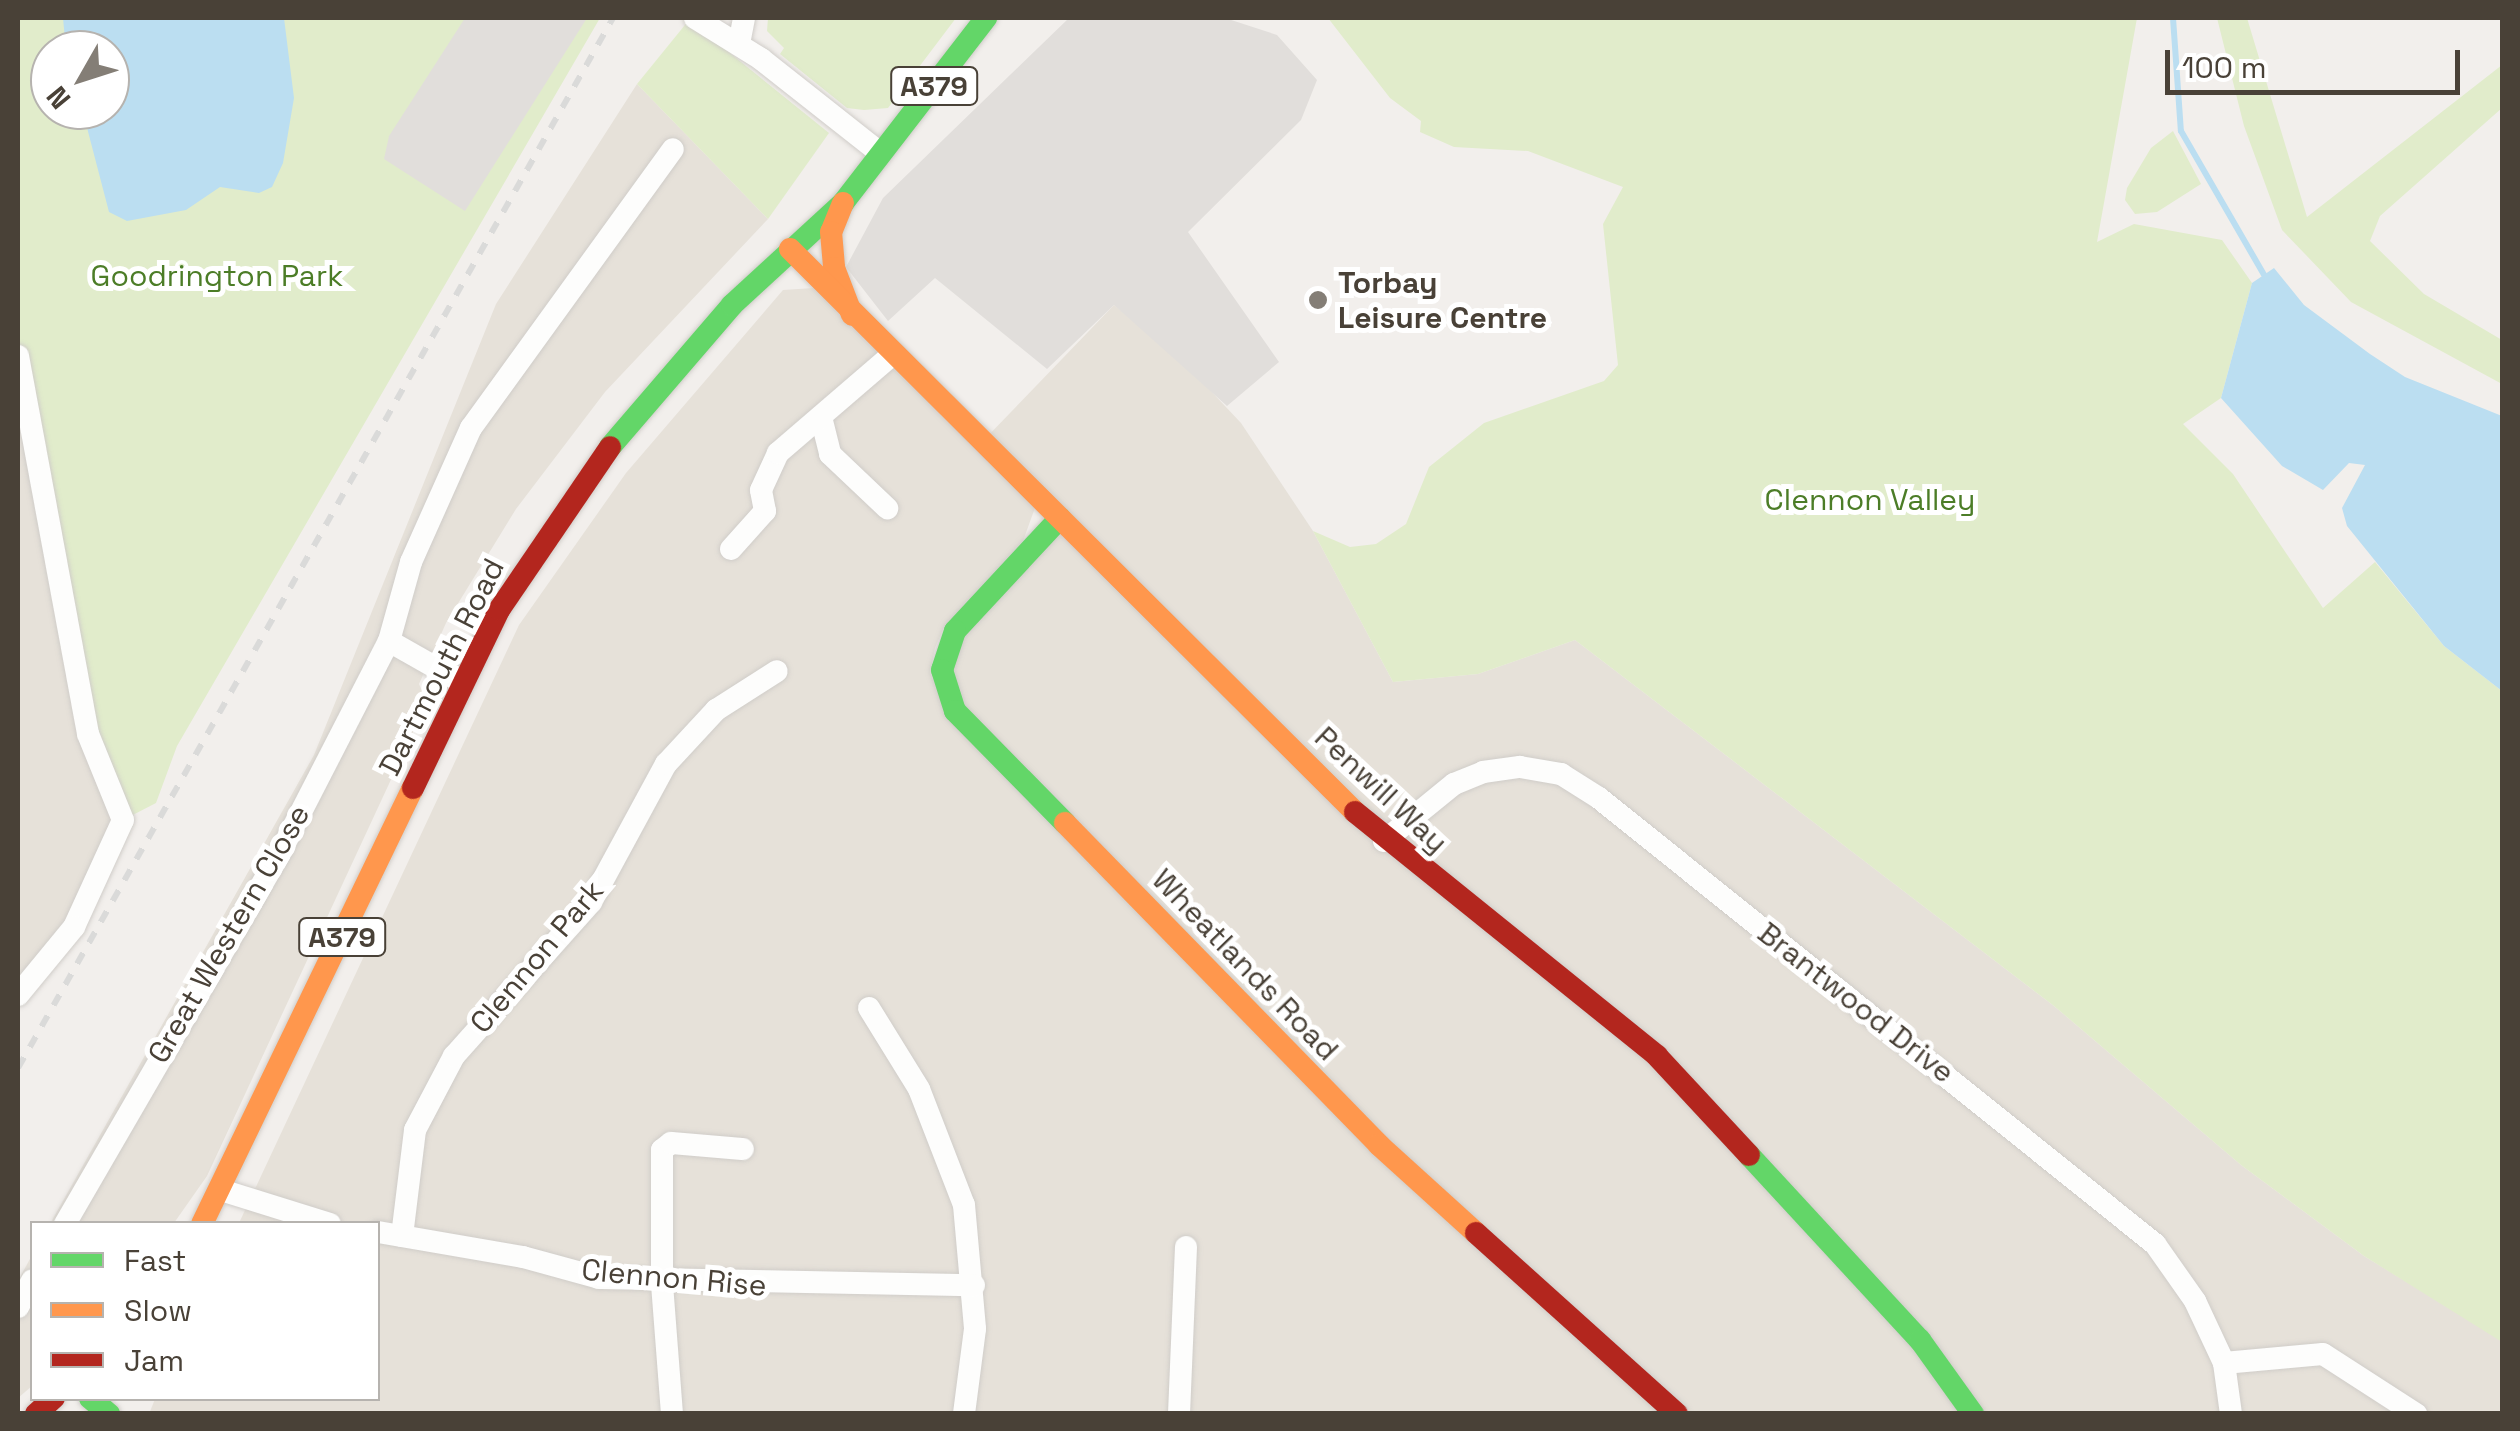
<!DOCTYPE html>
<style>
body{margin:0}
#map{position:relative;width:2520px;height:1431px;overflow:hidden;background:#f2efec;font-family:"Space Grotesk",sans-serif}
div>[style]{position:absolute}
.residential>*{inset:0;background:#e6e1d9}
.green>*{inset:0;background:#e1eccb}
.parking>*{inset:0;background:#e1dedb}
.water>*{inset:0;background:#bbdef1}
.stream>*{height:6px;margin:-3px;padding:0 3px;transform-origin:3px;border-radius:3px;background:#bbdef1}
.roads{filter:drop-shadow(0 0 2px #d0cdc9) drop-shadow(0 0 2px #d0cdc9)}
.street>*{height:22px;margin:-11px;padding:0 11px;transform-origin:11px;border-radius:11px;background:#fdfdfc}
.fast>*{height:22px;margin:-11px;padding:0 11px;transform-origin:11px;border-radius:11px;background:#63d668}
.slow>*{height:22px;margin:-11px;padding:0 11px;transform-origin:11px;border-radius:11px;background:#ff974d}
.jam>*{height:22px;margin:-11px;padding:0 11px;transform-origin:11px;border-radius:11px;background:#b3261e}
.rail>*{height:6px;margin-top:-3px;transform-origin:0;background:repeating-linear-gradient(90deg,#dadad9 0 12px,transparent 0 24px)}
.dots>*{width:28px;height:28px;translate:-50% -50%;box-sizing:border-box;border:5px solid #fff;border-radius:50%}
span{translate:-50% -50%;white-space:nowrap;text-align:center;line-height:1.15;-webkit-text-stroke:10px #fff;paint-order:stroke}
.shield-label span{padding:2px 8px;background:#fff;border:2px solid;border-radius:8px;-webkit-text-stroke-width:0}
.shield-label{font-size:28px;color:#494137;font-weight:700}
.park-label{font-size:30px;color:#4c7d27}
.poi-label{font-size:30px;color:#494137;font-weight:700}
.left{translate:0 -50%;text-align:left}
.street-label{font-size:30px;color:#494137}
.frame{position:absolute;inset:0;border:20px solid #494137;pointer-events:none}
.legend{position:absolute;left:30px;top:1221px;width:350px;height:180px;box-sizing:border-box;background:#fff;border:2px solid #b6b3af;margin:0;padding:12px 18px;list-style:none;font-size:30px;color:#494137}
.legend li{display:flex;align-items:center;gap:20px;height:50px}
.legend b{width:50px;border:2px solid #b6b3af}
.north{position:absolute;left:30px;top:30px;width:100px;height:100px;box-sizing:border-box;background:#fff;border:2px solid #b6b3af;border-radius:50%;rotate:231deg;font-size:28px;font-weight:700;line-height:40px;text-align:center;color:#494137}
.north::after{content:'';display:block;margin:auto;width:35px;height:45px;background:#847e76;clip-path:polygon(50% 0,100% 100%,50% 72%,0 100%)}
.scale{position:absolute;left:2165px;top:50px;width:295px;height:45px;box-sizing:border-box;border:5px solid #494137;border-top:0;padding-left:12px;font-size:30px;line-height:35px;white-space:nowrap;color:#494137;-webkit-text-stroke:8px #fff;paint-order:stroke}
</style>
<div id="map">
<div class="residential">
<div style="clip-path:polygon(637px 84px,768px 219px,605px 392px,516px 509px,446px 623px,419px 684px,427px 702px,207px 1176px,174px 1223px,50px 1224px,314px 755px,496px 304px)"></div>
<div style="clip-path:polygon(814px 288px,1036px 505px,1023px 541px,944px 627px,935px 648px,930px 673px,947px 712px,1382px 1159px,1590px 1346px,1595px 1339px,1504px 1265px,1379px 1145px,955px 711px,944px 692px,942px 669px,955px 631px,1060px 518px,982px 442px,1114px 305px,1176px 354px,1241px 423px,1313px 531px,1393px 682px,1478px 674px,1575px 640px,2054px 1006px,2241px 1165px,2364px 1256px,2497px 1337px,2502px 1342px,2502px 1414px,149px 1414px,155px 1399px,378px 1398px,378px 1224px,239px 1223px,519px 625px,626px 473px,783px 290px)"></div>
<div style="clip-path:polygon(18px 356px,123px 820px,74px 927px,18px 995px)"></div>
<div style="clip-path:polygon(32px 1255px,32px 1386px,18px 1398px,18px 1281px)"></div>
</div>
<div class="green">
<div style="clip-path:polygon(evenodd,18px 18px,600px 18px,177px 746px,156px 803px,123px 820px,88px 734px,18px 356px,18px 18px,50px 50px,110px 50px,110px 110px,50px 110px,50px 50px)"></div>
<div style="clip-path:polygon(768px 18px,956px 18px,888px 108px,864px 110px,847px 108px,780px 54px,784px 48px,767px 31px)"></div>
<div style="clip-path:polygon(1328px 18px,2137px 18px,2097px 242px,2134px 224px,2222px 240px,2252px 283px,2221px 398px,2183px 424px,2233px 474px,2323px 608px,2375px 562px,2444px 646px,2502px 691px,2502px 1342px,2364px 1256px,2241px 1165px,2054px 1006px,1575px 640px,1478px 674px,1393px 682px,1313px 531px,1350px 547px,1376px 544px,1406px 524px,1429px 467px,1484px 423px,1604px 381px,1618px 365px,1603px 224px,1623px 187px,1528px 151px,1454px 147px,1420px 132px,1421px 121px,1390px 98px)"></div>
<div style="clip-path:polygon(2217px 18px,2247px 18px,2307px 217px,2502px 65px,2502px 108px,2380px 216px,2370px 241px,2424px 294px,2502px 340px,2502px 384px,2351px 302px,2282px 230px,2244px 126px)"></div>
<div style="clip-path:polygon(689px 20px,829px 133px,768px 219px,637px 84px)"></div>
<div style="clip-path:polygon(2173px 131px,2201px 184px,2157px 212px,2135px 214px,2125px 200px,2127px 188px,2151px 148px)"></div>
</div>
<div class="parking">
<div style="clip-path:polygon(465px 18px,587px 18px,465px 211px,384px 159px,389px 136px)"></div>
<div style="clip-path:polygon(1069px 18px,1225px 18px,1277px 35px,1317px 80px,1301px 120px,1188px 232px,1279px 362px,1227px 406px,1114px 305px,1047px 369px,935px 278px,888px 321px,846px 267px,883px 198px)"></div>
</div>
<div class="water">
<div style="clip-path:polygon(63px 18px,284px 18px,294px 98px,283px 163px,272px 187px,259px 193px,220px 187px,186px 210px,127px 221px,109px 212px,85px 120px,124px 105px,110px 98px,110px 50px,66px 50px)"></div>
<div style="clip-path:polygon(2274px 268px,2304px 305px,2370px 354px,2405px 377px,2502px 416px,2502px 691px,2444px 646px,2347px 526px,2342px 508px,2365px 465px,2349px 463px,2323px 490px,2282px 466px,2221px 398px,2252px 283px)"></div>
</div>
<div class="stream">
<div style="left:2173px;top:18px;width:113px;rotate:86deg"></div>
<div style="left:2181px;top:131px;width:166px;rotate:60deg"></div>
</div>
<div class="roads">
<div class="street">
<div style="left:695px;top:18px;width:78px;rotate:31.8deg"></div>
<div style="left:761px;top:59px;width:152px;rotate:38.3deg"></div>
<div style="left:739px;top:44px;width:26px;rotate:-79deg"></div>
<div style="left:18px;top:356px;width:384px;rotate:79.5deg"></div>
<div style="left:88px;top:734px;width:93px;rotate:67.9deg"></div>
<div style="left:123px;top:820px;width:118px;rotate:114.6deg"></div>
<div style="left:74px;top:927px;width:88px;rotate:129.5deg"></div>
<div style="left:822px;top:421px;width:34px;rotate:76deg"></div>
<div style="left:830px;top:454px;width:79px;rotate:43.5deg"></div>
<div style="left:731px;top:549px;width:51px;rotate:-48.2deg"></div>
<div style="left:765px;top:511px;width:21px;rotate:-101deg"></div>
<div style="left:761px;top:490px;width:41px;rotate:-65.3deg"></div>
<div style="left:778px;top:453px;width:152px;rotate:-40.7deg"></div>
<div style="left:389px;top:641px;width:85px;rotate:29.6deg"></div>
<div style="left:1384px;top:841px;width:90px;rotate:-39.2deg"></div>
<div style="left:1454px;top:784px;width:31px;rotate:-22deg"></div>
<div style="left:1483px;top:772px;width:37px;rotate:-8deg"></div>
<div style="left:1520px;top:767px;width:42px;rotate:9.7deg"></div>
<div style="left:1561px;top:774px;width:45px;rotate:32.3deg"></div>
<div style="left:1599px;top:798px;width:713px;rotate:38.74deg"></div>
<div style="left:2155px;top:1244px;width:70px;rotate:54.9deg"></div>
<div style="left:2195px;top:1301px;width:68px;rotate:64.9deg"></div>
<div style="left:2224px;top:1363px;width:51px;rotate:82.2deg"></div>
<div style="left:869px;top:1008px;width:95px;rotate:58.3deg"></div>
<div style="left:919px;top:1089px;width:124px;rotate:68.8deg"></div>
<div style="left:964px;top:1205px;width:124px;rotate:84.9deg"></div>
<div style="left:975px;top:1329px;width:86px;rotate:97.4deg"></div>
<div style="left:221px;top:1190px;width:114px;rotate:17.3deg"></div>
<div style="left:65px;top:1224px;width:433px;rotate:-59.9deg"></div>
<div style="left:282px;top:849px;width:234px;rotate:-62.8deg"></div>
<div style="left:389px;top:641px;width:82px;rotate:-74.4deg"></div>
<div style="left:411px;top:562px;width:147px;rotate:-65.9deg"></div>
<div style="left:471px;top:428px;width:344px;rotate:-54.1deg"></div>
<div style="left:378px;top:1232px;width:147px;rotate:9.8deg"></div>
<div style="left:523px;top:1257px;width:79px;rotate:15.4deg"></div>
<div style="left:599px;top:1278px;width:375px;rotate:1.1deg"></div>
<div style="left:402px;top:1236px;width:107px;rotate:-83deg"></div>
<div style="left:415px;top:1130px;width:84px;rotate:-62.2deg"></div>
<div style="left:454px;top:1056px;width:206px;rotate:-48.3deg"></div>
<div style="left:591px;top:902px;width:157px;rotate:-61.5deg"></div>
<div style="left:666px;top:764px;width:74px;rotate:-47.2deg"></div>
<div style="left:716px;top:710px;width:72px;rotate:-32.6deg"></div>
<div style="left:18px;top:1307px;width:30px;rotate:-62deg"></div>
<div style="left:2224px;top:1363px;width:99px;rotate:-5.2deg"></div>
<div style="left:2323px;top:1354px;width:111px;rotate:32.8deg"></div>
<div style="left:672px;top:1414px;width:131px;rotate:-94.4deg"></div>
<div style="left:662px;top:1283px;width:133px;rotate:-90deg"></div>
<div style="left:662px;top:1150px;width:11px;rotate:-38deg"></div>
<div style="left:671px;top:1143px;width:72px;rotate:4.8deg"></div>
<div style="left:1179px;top:1414px;width:167px;rotate:-87.6deg"></div>
</div>
<div class="fast">
<div style="left:610px;top:447px;width:187px;rotate:-49.3deg"></div>
<div style="left:732px;top:305px;width:151px;rotate:-42.6deg"></div>
<div style="left:843px;top:203px;width:234px;rotate:-52.3deg"></div>
<div style="left:1060px;top:518px;width:154px;rotate:132.9deg"></div>
<div style="left:955px;top:631px;width:41px;rotate:108.4deg"></div>
<div style="left:942px;top:670px;width:43px;rotate:72.4deg"></div>
<div style="left:955px;top:711px;width:157px;rotate:45.5deg"></div>
<div style="left:1749px;top:1155px;width:252px;rotate:47.3deg"></div>
<div style="left:1920px;top:1340px;width:91px;rotate:54.4deg"></div>
<div style="left:90px;top:1398px;width:25px;rotate:40deg"></div>
</div>
<div class="slow">
<div style="left:843px;top:203px;width:31px;rotate:112deg"></div>
<div style="left:831px;top:232px;width:36px;rotate:85deg"></div>
<div style="left:834px;top:268px;width:50px;rotate:69deg"></div>
<div style="left:790px;top:249px;width:798px;rotate:44.9deg"></div>
<div style="left:1065px;top:823px;width:450px;rotate:45.7deg"></div>
<div style="left:1379px;top:1145px;width:131px;rotate:42.2deg"></div>
<div style="left:202px;top:1224px;width:484px;rotate:-64.2deg"></div>
</div>
<div class="jam">
<div style="left:413px;top:788px;width:198px;rotate:-64.2deg"></div>
<div style="left:499px;top:610px;width:197px;rotate:-55.7deg"></div>
<div style="left:1355px;top:812px;width:388px;rotate:38.9deg"></div>
<div style="left:1657px;top:1056px;width:135px;rotate:47.1deg"></div>
<div style="left:1476px;top:1233px;width:270px;rotate:42deg"></div>
<div style="left:36px;top:1414px;width:24px;rotate:-42deg"></div>
</div>
</div>
<div class="rail">
<div style="left:18px;top:1068px;width:1207px;rotate:-60.46deg"></div>
</div>
<div class="dots">
<div style="left:1318px;top:300px;background:#847e76"></div>
</div>
<div class="shield-label">
<span style="left:934px;top:86px">A379</span>
<span style="left:342px;top:937px">A379</span>
</div>
<div class="park-label">
<span style="left:217px;top:276px">Goodrington Park</span>
<span style="left:1870px;top:500px">Clennon Valley</span>
</div>
<div class="poi-label">
<span class="left" style="left:1338px;top:300px">Torbay<br>Leisure Centre</span>
</div>
<div class="street-label">
<span style="left:442px;top:667px;rotate:-63deg">Dartmouth Road</span>
<span style="left:1381px;top:790px;rotate:43deg">Penwill Way</span>
<span style="left:229px;top:934px;rotate:-60deg">Great Western Close</span>
<span style="left:537px;top:957px;rotate:-50deg">Clennon Park</span>
<span style="left:1245px;top:965px;rotate:46deg">Wheatlands Road</span>
<span style="left:1856px;top:1003px;rotate:38deg">Brantwood Drive</span>
<span style="left:674px;top:1278px;rotate:5deg">Clennon Rise</span>
</div>
<div class="frame"></div>
<ul class="legend">
<li><b style="height:12px;background:#63d668"></b>Fast</li>
<li><b style="height:12px;background:#ff974d"></b>Slow</li>
<li><b style="height:12px;background:#b3261e"></b>Jam</li>
</ul>
<div class="north">N</div>
<div class="scale">100 m</div>
</div>
